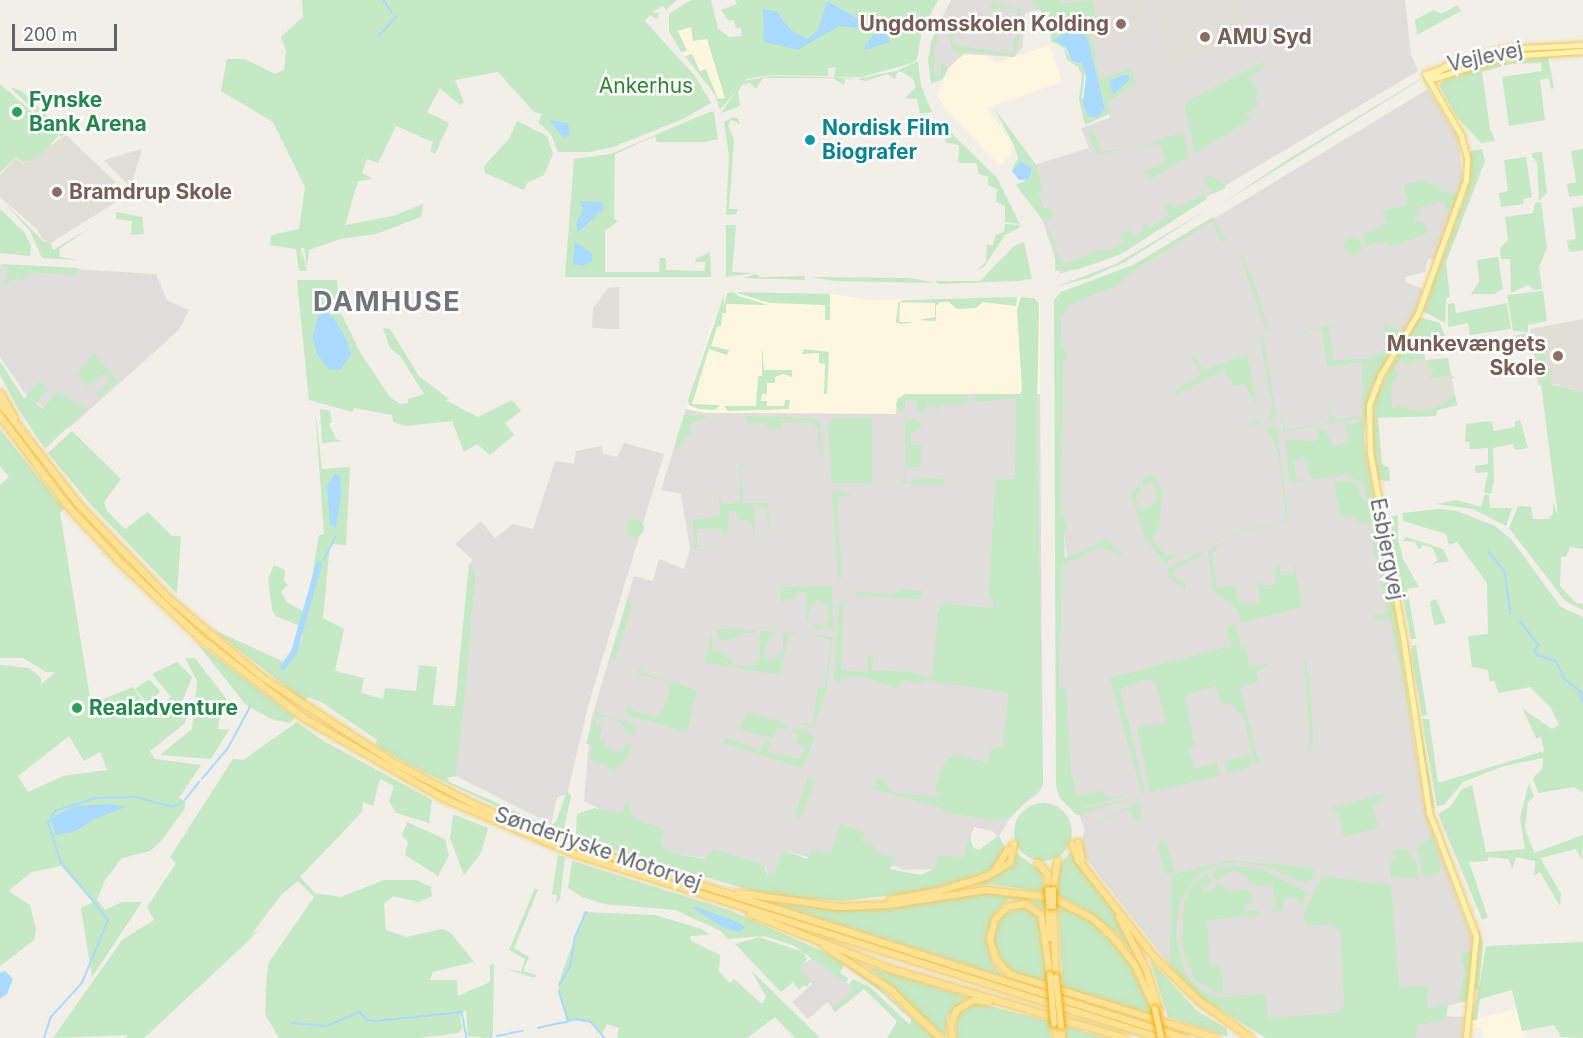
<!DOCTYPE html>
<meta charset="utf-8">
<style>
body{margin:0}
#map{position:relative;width:1583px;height:1038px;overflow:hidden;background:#f1efe8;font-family:Inter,sans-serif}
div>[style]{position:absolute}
.commercial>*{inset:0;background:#fef7e0}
.industrial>*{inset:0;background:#e0deda}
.education>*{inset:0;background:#e1ded6}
.green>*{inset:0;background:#c5e8c5;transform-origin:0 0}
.round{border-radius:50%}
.water>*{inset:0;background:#aadaff}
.stream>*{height:1.5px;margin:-0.75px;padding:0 0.75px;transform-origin:0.75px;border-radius:0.75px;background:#aadaff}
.river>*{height:6px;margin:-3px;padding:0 3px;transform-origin:3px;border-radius:3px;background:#aadaff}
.roads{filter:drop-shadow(0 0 2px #f2c960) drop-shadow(0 0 2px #f2c960)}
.major>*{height:5px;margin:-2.5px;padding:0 2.5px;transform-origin:2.5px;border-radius:2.5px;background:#fff2af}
.highway>*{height:6px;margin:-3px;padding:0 3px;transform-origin:3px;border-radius:3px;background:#fde293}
.bridges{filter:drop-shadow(0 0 2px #f9ab00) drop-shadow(0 0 2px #f9ab00)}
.highway-bridge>*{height:6px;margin:-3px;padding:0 3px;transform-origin:3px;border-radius:3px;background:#fde293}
.dots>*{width:16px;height:16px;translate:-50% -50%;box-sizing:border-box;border:3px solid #fff;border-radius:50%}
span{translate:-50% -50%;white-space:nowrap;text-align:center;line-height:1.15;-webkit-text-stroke:5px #fff;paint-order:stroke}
.education-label{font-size:21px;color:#785e54;font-weight:700}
.right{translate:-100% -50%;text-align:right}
.left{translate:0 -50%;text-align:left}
.street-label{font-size:21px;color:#5f6368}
.park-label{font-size:21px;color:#348238}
.leisure-label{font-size:21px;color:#27864d;font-weight:700}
.culture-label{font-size:21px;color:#0d838f;font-weight:700}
.district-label{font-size:27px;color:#70757a;font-weight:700;letter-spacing:1.5px}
.scale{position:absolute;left:12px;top:24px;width:105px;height:27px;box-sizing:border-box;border:3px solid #5f6368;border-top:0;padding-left:8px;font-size:18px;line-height:21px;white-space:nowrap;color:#5f6368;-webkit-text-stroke:4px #fff;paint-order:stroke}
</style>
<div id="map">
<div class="commercial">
<div style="clip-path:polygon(711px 18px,725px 98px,718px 100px,675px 43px,670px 30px)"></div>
<div style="clip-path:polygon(1050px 45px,1062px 82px,987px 108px,1012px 143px,1011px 155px,1000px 165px,945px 109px,937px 94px,949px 67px,964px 54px,985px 54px,996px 63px)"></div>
<div style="clip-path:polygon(726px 292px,832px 294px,871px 300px,1034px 297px,1040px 302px,1040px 394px,906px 394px,897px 399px,896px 414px,705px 413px,686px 409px,709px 332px)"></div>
<div style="clip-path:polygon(1516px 1009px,1525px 1038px,1484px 1038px,1480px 1027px,1471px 1029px,1471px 1020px)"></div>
</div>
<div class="industrial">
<div style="clip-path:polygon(951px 0,1405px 0,1411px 54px,1418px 71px,1211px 194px,1125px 252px,1060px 274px,1042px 219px,1046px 217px,1036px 191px,1034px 165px,1089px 148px,1081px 128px,1110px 118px,1076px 2px,1025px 13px,1022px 48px,1014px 57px,964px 54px,949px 67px,943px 79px,931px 83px,930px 43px)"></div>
<div style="clip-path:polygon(1428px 89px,1458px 137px,1463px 182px,1435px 258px,1428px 259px,1425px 272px,1405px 277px,1406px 282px,1423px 289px,1416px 312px,1368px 395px,1364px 437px,1426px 814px,1473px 940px,1467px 1001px,1405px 1016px,1396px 1038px,1266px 1038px,1200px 997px,1170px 966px,1085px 857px,1082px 840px,1085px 830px,1076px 806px,1067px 800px,1059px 688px,1063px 559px,1067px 557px,1061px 509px,1060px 299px,1119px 276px)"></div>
<div style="clip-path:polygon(0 265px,156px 274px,167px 300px,189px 310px,179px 330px,69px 428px,24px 392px,0 357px)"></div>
<div style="clip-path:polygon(evenodd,906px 394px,1040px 394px,1043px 785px,1038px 794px,1015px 810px,999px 836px,978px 853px,935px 869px,903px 870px,841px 840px,828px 863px,783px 850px,773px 875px,768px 875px,766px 868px,672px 853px,661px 844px,665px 830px,632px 816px,628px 799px,623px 813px,608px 813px,584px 801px,591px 720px,634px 576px,653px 581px,659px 559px,684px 569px,690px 549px,681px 494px,661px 490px,686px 409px,705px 413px,896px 414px,897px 399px,906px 394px,974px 827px,992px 831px,998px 836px,979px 850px,973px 848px,970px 839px,974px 827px)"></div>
<div style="clip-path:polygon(624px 443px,664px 454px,589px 703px,567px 794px,557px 797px,551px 824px,456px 776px,476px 572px,469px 564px,473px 560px,455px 544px,481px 521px,495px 538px,513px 524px,533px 529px,555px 461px,574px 464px,576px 451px,602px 446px,603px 454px,617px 457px)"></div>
<div style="clip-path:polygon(813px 958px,850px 985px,855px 996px,835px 1012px,828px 1002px,808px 1019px,792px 1002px,812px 984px,798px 967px)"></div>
<div style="clip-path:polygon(1446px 1016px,1465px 1017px,1463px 1038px,1416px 1038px,1419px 1025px)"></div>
</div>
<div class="education">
<div style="clip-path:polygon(1092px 0,1147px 0,1155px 28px,1093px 45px,1087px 20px,1096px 17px)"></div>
<div style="clip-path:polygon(1181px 0,1244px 0,1249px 19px,1244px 30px,1248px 43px,1172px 63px,1157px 8px)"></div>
<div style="clip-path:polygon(66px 135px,116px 182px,110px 186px,119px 200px,51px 243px,42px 239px,37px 229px,0 197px,0 175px,16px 158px,23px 164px)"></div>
<div style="clip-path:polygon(142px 149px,131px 186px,130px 187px,104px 160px)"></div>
<div style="clip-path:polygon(619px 287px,619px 329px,592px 328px,593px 308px,608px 288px)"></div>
<div style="clip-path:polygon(1583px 319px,1583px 392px,1554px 384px,1538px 385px,1530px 329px)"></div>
<div style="clip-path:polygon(1413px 333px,1433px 337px,1423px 339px,1425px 360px,1448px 358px,1457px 405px,1437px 410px,1436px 416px,1382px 417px,1380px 391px)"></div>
</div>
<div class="green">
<div style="clip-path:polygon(302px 0,677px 0,666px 10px,663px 6px,652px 12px,659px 13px,657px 19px,650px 15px,645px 21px,695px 76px,711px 103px,683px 119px,613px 147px,590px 152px,558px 152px,551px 134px,538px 122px,542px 114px,534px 112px,498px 72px,455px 80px,464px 102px,460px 105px,440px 88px,427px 112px,449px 123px,435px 154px,430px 151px,433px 142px,396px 126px,378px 163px,367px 159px,362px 173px,373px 179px,358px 181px,345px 225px,393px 216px,423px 204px,421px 217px,376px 234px,340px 239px,309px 250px,307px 267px,304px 248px,301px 248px,302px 269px,302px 251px,307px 271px,299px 271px,296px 249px,270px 245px,271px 235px,299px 229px,305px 187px,273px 122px,221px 91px,227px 59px,245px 59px,275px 74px,284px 70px,286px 50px,281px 37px,303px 17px)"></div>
<div style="clip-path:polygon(691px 0,711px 0,718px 29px,729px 37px,742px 36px,741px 28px,736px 28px,734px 20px,729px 21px,721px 10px,737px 4px,735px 0,938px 0,922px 30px,917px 59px,912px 63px,862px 77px,834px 77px,836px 67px,828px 68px,828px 76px,771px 75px,746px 79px,720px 110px,715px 95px,685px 56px,692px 54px,700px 71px,706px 69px,718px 99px,725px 98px,707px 39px,693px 41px,691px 27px,678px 31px,687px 51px,681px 52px,669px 31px,669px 14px)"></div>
<div style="clip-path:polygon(evenodd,1031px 0,1059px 0,1060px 4px,1092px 0,1096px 17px,1087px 20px,1100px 79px,1132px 69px,1136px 83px,1108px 101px,1111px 113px,1085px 125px,1079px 99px,1082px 75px,1078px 67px,1067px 60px,1064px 48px,1051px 41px,1049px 21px,1031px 0,1062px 44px,1091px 56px,1105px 109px,1082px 98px,1085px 69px,1082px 64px,1072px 61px,1062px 44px)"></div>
<div style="clip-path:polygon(991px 2px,1025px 10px,1020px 12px,1023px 24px,1014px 57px,972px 51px,959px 54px,953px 50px,947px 31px,961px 18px,968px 25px,959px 21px,952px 44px,1012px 54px,1015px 36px,1018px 36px,1017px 13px,1015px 9px,988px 8px)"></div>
<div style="clip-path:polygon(1458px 5px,1461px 11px,1417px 35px,1415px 20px,1433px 10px,1441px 14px)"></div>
<div style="clip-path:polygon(936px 28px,940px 31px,934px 52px,935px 75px,941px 75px,941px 63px,948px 67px,943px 79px,931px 83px,928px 59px)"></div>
<div style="clip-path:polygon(1548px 57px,1554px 88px,1551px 89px,1549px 78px,1540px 80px,1545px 120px,1509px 126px,1502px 77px,1542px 71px,1541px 63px,1510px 64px,1482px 72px,1490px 129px,1495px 141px,1481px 143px,1456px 116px,1439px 85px,1447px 78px,1490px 64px)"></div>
<div style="clip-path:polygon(918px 61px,921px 86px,932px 112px,929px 113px,920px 113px,917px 99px,905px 98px,916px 87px,913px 79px,906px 74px,898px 71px,895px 79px,887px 74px,866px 81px,857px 79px,896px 71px)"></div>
<div style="clip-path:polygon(1263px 62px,1265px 68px,1249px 77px,1259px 94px,1255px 97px,1258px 106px,1246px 112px,1250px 120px,1195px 153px,1184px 103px)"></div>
<div style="clip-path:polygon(771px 76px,776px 76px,856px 78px,845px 79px,844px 85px,833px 78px,763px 78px,756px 89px,750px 83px,742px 85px,738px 92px,740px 106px,721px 113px,743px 81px)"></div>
<div style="clip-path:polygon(1420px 79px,1420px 80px,1221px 204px,1287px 160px)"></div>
<div style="clip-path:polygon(0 84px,59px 135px,42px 154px,23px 163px,16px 157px,0 173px)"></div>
<div style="clip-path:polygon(10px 87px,22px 91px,65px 134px,61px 137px)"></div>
<div style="clip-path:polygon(994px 108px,1036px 165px,1043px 191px,1038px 193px,1044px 209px,1050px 208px,1054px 218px,1042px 219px,1016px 185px,1026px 180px,1031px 167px,1021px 162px,1012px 169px,1018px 158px,1014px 145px)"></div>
<div style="clip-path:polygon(709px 112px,714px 112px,718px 139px,704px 142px,657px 142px,655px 136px,615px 154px,614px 219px,618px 221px,605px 231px,605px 272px,659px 272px,660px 258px,666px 258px,666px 270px,705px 271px,705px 262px,695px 262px,696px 259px,710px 252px,711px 277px,565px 277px,574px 159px,611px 154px)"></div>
<div style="clip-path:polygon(734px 117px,738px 119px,740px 124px,731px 120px,728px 125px,734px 140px,729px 209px,738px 209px,736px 214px,726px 215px,729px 156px,724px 122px)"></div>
<div style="clip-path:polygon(517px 121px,547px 136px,553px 154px,544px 175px,527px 183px,524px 190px,485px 173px,484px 166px,509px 139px)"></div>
<div style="clip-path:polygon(1093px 130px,1101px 151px,1127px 148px,1097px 155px,1088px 133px)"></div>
<div style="clip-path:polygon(1183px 132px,1189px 157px,1151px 179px,1143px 172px,1167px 162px,1160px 144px,1135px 149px)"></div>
<div style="clip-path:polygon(951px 133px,997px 178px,1020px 224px,1005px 222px,1005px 206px,996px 202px,997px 189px,988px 185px,988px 177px,979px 174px,976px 163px,958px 163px,959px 145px,944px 142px)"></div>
<div style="clip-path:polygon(1482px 149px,1485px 161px,1446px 262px,1450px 297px,1446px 298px,1445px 323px,1423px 311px,1466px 194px,1470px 151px)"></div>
<div style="clip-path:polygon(1583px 149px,1583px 195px,1569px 197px,1567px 184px,1576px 182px,1571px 151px)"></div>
<div style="clip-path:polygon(1542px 152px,1547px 193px,1539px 201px,1537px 162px,1532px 157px,1532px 153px)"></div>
<div style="clip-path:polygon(1526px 157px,1532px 197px,1523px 199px,1524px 204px,1501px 207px,1499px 193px,1508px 191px,1504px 160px)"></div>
<div style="clip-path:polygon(1210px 176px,1225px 184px,1225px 188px,1212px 194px,1203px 178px)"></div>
<div style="clip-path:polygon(1427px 180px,1429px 185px,1438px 184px,1440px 191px,1460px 194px,1454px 208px,1446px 210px,1445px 201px,1419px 207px,1420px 216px,1414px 217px,1415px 221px,1425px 222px,1428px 233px,1397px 245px,1381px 242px,1365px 246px,1363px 234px,1386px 224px,1383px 211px,1408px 205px,1404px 184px)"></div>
<div style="clip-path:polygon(1203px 192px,1207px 199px,1119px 255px,1079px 269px,1055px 271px,1055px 253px,1048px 232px,1051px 227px,1056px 227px,1050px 231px,1061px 262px,1067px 263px,1099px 250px,1111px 250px,1123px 243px,1120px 235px,1129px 230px,1134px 237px,1144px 230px,1142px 225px,1146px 223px,1150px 228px,1169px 215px,1164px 206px,1170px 202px,1174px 208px,1199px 198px)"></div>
<div style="clip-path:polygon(0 198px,43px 241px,51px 243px,53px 250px,90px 228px,59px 249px,60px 257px,79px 260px,42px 258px,30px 231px)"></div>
<div style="clip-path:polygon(1541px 202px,1547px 248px,1539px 267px,1542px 289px,1534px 290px,1528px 285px,1511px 293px,1510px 259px,1501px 259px,1500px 248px,1508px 240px,1505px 217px,1533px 213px,1535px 203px)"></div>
<div style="clip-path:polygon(1583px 206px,1583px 250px,1569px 252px,1567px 241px,1576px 239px,1572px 208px)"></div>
<div style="clip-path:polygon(0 209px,24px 232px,31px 246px,30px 256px,0 253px)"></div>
<div style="clip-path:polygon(1208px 209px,1125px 262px,1088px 278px,1055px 287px,1116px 264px)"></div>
<div style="clip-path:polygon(116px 212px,142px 217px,144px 234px,131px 235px,132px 221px,116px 219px)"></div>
<div style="clip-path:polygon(1213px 217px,1226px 240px,1221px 242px,1213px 221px,1122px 278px,1124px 282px,1070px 305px,1061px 319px,1061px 342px,1068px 359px,1063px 360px,1061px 509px,1068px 529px,1064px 531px,1065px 559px,1107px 539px,1129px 561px,1116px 552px,1098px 548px,1064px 565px,1063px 559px,1059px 687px,1066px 689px,1071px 774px,1077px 796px,1103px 791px,1106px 798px,1134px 793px,1073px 810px,1131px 799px,1077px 815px,1060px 798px,1056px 786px,1054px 300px,1061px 292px,1133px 265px)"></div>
<div style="clip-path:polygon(1005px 224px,1020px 225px,1019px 228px,1005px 235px,984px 267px,976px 271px,986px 262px,987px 245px,993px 245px,996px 235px,1004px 232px)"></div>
<div style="clip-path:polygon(726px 225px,736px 225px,732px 272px,754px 273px,726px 277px)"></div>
<div class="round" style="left:1344px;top:237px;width:18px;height:18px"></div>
<div style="clip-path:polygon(1024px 242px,1032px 279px,1017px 281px,939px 284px,935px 281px,980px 281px,1014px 246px)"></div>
<div style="clip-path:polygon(1238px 250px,1253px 279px,1269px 332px,1266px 330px)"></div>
<div style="clip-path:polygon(1498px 257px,1503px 289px,1494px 294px,1471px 294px,1479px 282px,1477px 260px)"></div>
<div style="clip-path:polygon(0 264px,22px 265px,79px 268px,77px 275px,31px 272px,21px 281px,18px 277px,0 288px,7px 279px,7px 268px)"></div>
<div style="clip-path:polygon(756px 274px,760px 277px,804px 276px,805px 280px,743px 278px)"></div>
<div style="clip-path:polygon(811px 277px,910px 278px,935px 283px,834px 281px)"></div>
<div style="clip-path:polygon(297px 280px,337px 280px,340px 311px,361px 354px,390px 397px,400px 404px,408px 403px,408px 399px,424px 394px,401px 357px,390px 348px,383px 328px,390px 329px,419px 376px,449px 399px,445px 400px,478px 417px,512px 400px,521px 411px,505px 423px,514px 435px,490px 455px,477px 444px,464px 452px,452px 421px,405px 426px,393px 422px,392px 415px,354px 408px,352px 412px,309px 400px)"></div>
<div style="clip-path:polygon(1543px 291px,1547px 321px,1528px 325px,1528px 332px,1513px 331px,1507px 295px)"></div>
<div style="clip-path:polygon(725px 292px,721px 326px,717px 327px,711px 346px,729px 350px,727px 355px,709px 349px,692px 404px,720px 405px,715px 410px,699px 409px,689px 405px,688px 400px)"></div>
<div style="clip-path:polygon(733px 292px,739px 296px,768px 305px,726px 304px,726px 313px,722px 313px,727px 293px)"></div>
<div style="clip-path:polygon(734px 292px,830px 294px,830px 320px,825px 320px,825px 305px,770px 303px)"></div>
<div style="clip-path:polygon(1017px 297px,1016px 306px,983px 302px,976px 308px,957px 309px,949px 302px,940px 302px,936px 306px,936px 321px,919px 320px,935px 317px,935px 303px,900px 302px,899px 322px,914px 322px,900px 324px,896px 322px,898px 303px,904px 300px)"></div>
<div style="clip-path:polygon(1021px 297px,1034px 298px,1039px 303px,1037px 418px,1043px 785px,1011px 817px,997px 821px,943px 812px,943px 808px,873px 789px,879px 776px,892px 792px,939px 798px,941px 794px,935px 790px,943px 766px,953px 755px,989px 763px,990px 750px,1003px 746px,1009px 693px,924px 680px,923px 684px,902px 680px,898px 689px,866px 677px,843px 677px,839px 682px,834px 679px,839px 604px,843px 600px,850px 604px,843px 604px,841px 670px,868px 672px,867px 655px,873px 656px,872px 670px,908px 672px,932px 678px,938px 612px,943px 604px,993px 608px,993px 599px,989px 598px,995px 480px,1015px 479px,1016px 398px,975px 402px,975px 394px,1020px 394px,1022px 390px,1017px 310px)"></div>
<div style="clip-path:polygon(1454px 303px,1456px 313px,1507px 303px,1511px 329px,1470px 335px,1468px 323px,1448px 327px,1448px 304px)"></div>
<div style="clip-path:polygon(1419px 317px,1440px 323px,1445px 336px,1423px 339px,1425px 360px,1413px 358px,1412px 363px,1407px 363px,1401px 359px,1394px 369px,1398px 374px,1391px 388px,1392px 409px,1405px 405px,1409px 410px,1418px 411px,1442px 406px,1455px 394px,1457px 405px,1437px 410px,1436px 416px,1378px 418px,1382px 464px,1389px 468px,1390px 481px,1378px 480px,1372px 438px,1374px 398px)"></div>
<div style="clip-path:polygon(1344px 322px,1329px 327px,1333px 360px,1366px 359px,1380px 354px,1386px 348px,1384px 324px,1398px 329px,1402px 335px,1371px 388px,1366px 417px,1284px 432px,1279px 405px,1285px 430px,1331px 422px,1329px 400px,1333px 421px,1363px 415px,1362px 362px,1330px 367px,1327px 364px,1322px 329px,1306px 332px,1308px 340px,1304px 331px)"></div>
<div style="clip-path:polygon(1259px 333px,1264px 341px,1268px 364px,1276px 417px,1270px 422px,1266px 422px,1270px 418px,1272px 402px)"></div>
<div style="clip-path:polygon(1528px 333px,1530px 345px,1473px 353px,1471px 344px)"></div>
<div style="clip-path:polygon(762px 348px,764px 370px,792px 370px,792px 377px,783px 374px,775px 377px,775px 383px,767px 383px,767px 394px,762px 394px,761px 401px,767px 401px,767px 406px,784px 406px,785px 400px,790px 400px,789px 409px,728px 411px,724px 406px,756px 406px,758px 376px,762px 376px)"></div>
<div style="clip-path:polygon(804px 349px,829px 352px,827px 394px,824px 394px,825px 364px,819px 363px,819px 353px,802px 354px)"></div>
<div style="clip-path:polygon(94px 353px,118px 381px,100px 398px,96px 394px,111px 381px,104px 374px,87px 386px,77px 374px)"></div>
<div style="clip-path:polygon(1247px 354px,1260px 423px,1244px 426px,1258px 420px,1256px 403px,1244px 384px,1233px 386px,1225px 370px,1177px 394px,1175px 391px,1201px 375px,1192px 358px,1196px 356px,1203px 371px)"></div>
<div style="clip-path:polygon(1537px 354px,1546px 354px,1546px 370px,1552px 369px,1551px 384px,1583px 392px,1583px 549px,1570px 547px,1566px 557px,1561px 557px,1560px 586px,1576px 603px,1583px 604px,1583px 610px,1565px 601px,1509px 528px,1518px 506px,1531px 507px,1533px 519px,1548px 519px,1553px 514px,1553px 503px,1558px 516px)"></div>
<div style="clip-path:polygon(1448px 358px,1450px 374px,1456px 379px,1447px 376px,1430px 378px,1434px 368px,1427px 368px,1427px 361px)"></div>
<div style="clip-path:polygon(0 361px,24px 399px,38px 381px,48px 389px,36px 403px,43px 409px,57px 391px,87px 409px,45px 449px,17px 407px,0 374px)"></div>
<div style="clip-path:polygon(903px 395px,968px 395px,967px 404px,940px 404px,939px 413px,936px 413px,935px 404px,927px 405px,927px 412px,917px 412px,916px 400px,905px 400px,905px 409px,899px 412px,896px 404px)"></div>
<div style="clip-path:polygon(315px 408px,322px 469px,350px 467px,346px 545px,330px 544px,323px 618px,344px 629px,335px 671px,364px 678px,361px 693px,383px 699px,385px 688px,416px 691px,419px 665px,437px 667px,433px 705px,455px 706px,469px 564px,476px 572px,464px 703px,456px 776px,447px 778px,449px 782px,550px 826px,556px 822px,567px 791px,571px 796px,563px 833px,513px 814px,409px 765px,375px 745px,377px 740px,321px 702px,308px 697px,304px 701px,212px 629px,282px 661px,282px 670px,301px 642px,319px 535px,324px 534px)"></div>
<div style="clip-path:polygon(320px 409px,330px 411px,332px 422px,329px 424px,336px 439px,342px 441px,322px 443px)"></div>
<div style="clip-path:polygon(684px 415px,709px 416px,691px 424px,689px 430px,695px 434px,687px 434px,678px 449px,674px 448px)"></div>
<div style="clip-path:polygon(746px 416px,782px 417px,782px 434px,779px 428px,767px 428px,767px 422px,748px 424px)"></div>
<div style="clip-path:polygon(783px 417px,819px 420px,823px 453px,819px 455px,818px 430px,813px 423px,783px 422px)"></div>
<div style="clip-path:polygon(833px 418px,872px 418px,872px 483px,903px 483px,905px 467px,906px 483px,922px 478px,943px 479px,946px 484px,832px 483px,828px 425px)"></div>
<div style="clip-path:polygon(905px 418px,921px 422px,921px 429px,911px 432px,911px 445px,922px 445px,920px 474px,920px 467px,906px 467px)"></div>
<div style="clip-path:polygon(1364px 420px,1364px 449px,1391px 582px,1413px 730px,1390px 618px,1375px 620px,1374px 615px,1387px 613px,1382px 584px,1386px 582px,1381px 579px,1379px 559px,1375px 559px,1370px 524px,1357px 522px,1357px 515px,1340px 516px,1334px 481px,1357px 483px,1362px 500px,1367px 499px,1365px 484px,1351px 478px,1350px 474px,1312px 480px,1304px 457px,1294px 461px,1296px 479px,1307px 481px,1294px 483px,1289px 478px,1285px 439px,1314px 441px,1319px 439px,1317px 431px,1325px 430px,1333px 447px,1349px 441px,1345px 426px)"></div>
<div style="clip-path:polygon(1520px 420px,1528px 448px,1515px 450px,1513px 444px,1493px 448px,1494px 480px,1491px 494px,1484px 492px,1488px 472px,1476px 473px,1475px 466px,1488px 464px,1488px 448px,1470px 449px,1469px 441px,1465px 442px,1466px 424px,1491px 421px,1494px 431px,1515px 427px,1515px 422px)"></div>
<div style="clip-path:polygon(1273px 427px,1277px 429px,1288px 520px,1228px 536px,1165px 562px,1145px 539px,1131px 493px,1138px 486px,1142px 490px,1136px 496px,1138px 508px,1148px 509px,1159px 498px,1154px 492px,1158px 488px,1151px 481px,1145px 487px,1141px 482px,1151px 473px,1159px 484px,1162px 491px,1159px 526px,1152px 540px,1166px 556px,1173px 553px,1175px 557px,1237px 532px,1286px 520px,1278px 453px,1271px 435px,1267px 433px,1267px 429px)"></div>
<div style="clip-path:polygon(evenodd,0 429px,64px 509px,60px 513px,91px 704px,133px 687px,150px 713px,171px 697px,152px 674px,177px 662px,192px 677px,181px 705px,187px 717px,184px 724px,150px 751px,155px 759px,201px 765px,179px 798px,185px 801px,185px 808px,163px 839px,150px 851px,122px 858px,105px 880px,97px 900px,105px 910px,122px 902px,142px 902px,92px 977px,81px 908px,93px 902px,61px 866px,32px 872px,8px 891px,30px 905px,36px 930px,34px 940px,0 966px,0 665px,29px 668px,41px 678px,41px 684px,56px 672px,46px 672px,23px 658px,0 658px,0 485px,9px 477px,0 466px,0 429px,69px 736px,84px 761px,100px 752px,107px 770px,63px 776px,28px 792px,18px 776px,69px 736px)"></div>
<div style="clip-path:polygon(72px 431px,121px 479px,104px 502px,107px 511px,125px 529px,148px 512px,172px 536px,181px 536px,177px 594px,92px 506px,48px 453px)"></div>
<div style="clip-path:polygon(748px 463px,741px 467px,743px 503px,768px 503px,770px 537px,766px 507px,754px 506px,755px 542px,751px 522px,737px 519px,736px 511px,729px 512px,727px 539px,721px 528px,697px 529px,697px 549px,724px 550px,694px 550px,693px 520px,720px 516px,719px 491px,722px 505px,740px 502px,740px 464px)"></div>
<div style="clip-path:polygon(838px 490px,853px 494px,837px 497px,842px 577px,838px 578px,832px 492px)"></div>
<div style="clip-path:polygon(1485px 494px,1489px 495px,1490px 508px,1512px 508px,1506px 526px,1473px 509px,1436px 504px,1457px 500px,1481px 507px)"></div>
<div style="clip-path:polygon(1438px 509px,1457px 511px,1495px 526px,1511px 539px,1561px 607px,1583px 617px,1583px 793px,1574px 787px,1538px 793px,1533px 778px,1542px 769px,1543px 758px,1504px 766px,1463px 782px,1444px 805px,1437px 806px,1422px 719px,1429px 719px,1438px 783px,1544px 751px,1541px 737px,1536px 738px,1523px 709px,1552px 729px,1559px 725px,1551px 708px,1530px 687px,1499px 693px,1494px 681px,1490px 682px,1488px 670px,1472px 667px,1468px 636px,1488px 634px,1487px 583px,1457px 542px,1449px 545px,1446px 534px,1403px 521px,1402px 513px)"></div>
<div style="clip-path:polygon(1398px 515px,1398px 539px,1403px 559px,1419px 587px,1407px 589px,1416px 639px,1411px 639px,1392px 539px,1392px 516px)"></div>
<div class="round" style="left:626px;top:519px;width:18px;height:18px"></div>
<div style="clip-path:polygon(1406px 537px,1443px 549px,1449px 561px,1432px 564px,1438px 560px,1432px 547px,1423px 545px,1419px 550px,1415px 542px,1403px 541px)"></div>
<div style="clip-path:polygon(1225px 542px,1212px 553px,1217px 588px,1236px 585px,1239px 605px,1260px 603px,1258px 583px,1263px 582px,1263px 586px,1276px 584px,1274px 566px,1279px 565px,1281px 575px,1286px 575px,1294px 573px,1294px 561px,1302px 607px,1241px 623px,1237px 609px,1213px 590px,1208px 551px)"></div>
<div style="clip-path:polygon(1199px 553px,1204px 555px,1177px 568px,1171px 576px,1186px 585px,1185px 589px,1171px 579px,1167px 569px)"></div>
<div style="clip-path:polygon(274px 565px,285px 570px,284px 581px,288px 585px,281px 592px,287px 602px,306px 613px,296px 644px,298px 625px,275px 616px,272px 609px,268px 579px)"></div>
<div style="clip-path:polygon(832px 586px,833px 628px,814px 629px,815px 624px,826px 626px,830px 618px,826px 602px,821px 604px,818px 600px,810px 606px,806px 628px,807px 592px,797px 591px,795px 599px,784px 599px,780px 606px,781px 587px)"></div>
<div style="clip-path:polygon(900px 589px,922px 591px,921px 599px,856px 596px,856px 591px,893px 595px)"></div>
<div style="clip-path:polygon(628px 599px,631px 607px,615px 660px,610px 658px)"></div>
<div style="clip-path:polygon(1436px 599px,1446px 623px,1434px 625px,1430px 602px)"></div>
<div style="clip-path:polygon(1235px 624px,1241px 647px,1250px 645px,1245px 649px,1250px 667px,1269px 663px,1256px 672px,1258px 682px,1240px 688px,1259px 762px,1269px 760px,1254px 765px,1245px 720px,1231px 703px,1222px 705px,1216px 686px,1185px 695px,1195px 747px,1189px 749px,1194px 768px,1217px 763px,1220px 776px,1150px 792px,1137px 727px,1167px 723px,1155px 683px,1149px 679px,1120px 689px,1145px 792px,1142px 794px,1110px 678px,1231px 646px,1226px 626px)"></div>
<div style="clip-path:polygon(721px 629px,754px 630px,755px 634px,741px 632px,740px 637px,719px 641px,717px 632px)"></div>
<div style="clip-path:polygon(760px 631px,779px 632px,768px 637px,764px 658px,775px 661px,777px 654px,783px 654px,783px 632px,806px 633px,789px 634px,780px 675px,705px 662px,712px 632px,712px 651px,723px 650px,723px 657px,733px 659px,732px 665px,752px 666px,760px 659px)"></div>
<div style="clip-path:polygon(811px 634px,833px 637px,827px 689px,814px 728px,793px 722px,813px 724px,818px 687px,825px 688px,831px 640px)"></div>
<div style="clip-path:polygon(196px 642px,295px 717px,294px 719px,290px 723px,271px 719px,246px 705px)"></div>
<div style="clip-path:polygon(1409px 645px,1415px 695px,1435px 809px,1431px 807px,1406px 647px)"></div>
<div style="clip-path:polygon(1416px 645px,1427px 715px,1422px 716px,1411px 654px,1412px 646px)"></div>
<div style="clip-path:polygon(1304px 655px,1310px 681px,1313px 739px,1311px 749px,1306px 753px,1310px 740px)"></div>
<div style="clip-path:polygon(185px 658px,195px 658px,232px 706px,221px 707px,218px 729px,229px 730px,211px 759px,160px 755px,192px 729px,197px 681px)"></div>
<div style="clip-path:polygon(641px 667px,641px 672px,697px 690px,687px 732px,627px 715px,628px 704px,634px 711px,658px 717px,669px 695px,669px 682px,637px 674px)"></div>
<div style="clip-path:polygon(149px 679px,160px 691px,149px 706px,135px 689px)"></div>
<div style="clip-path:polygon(596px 712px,637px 726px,633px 736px,616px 719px,602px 716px,595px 723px,602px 727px,599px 738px,606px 741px,604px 747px,622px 752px,625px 745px,632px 744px,625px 761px,613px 772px,601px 762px,597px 765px,590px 758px,593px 746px,586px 743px)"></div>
<div style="clip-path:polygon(747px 712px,788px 725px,787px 730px,777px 728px,773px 739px,742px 730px,740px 728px)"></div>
<div style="clip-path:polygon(297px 722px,322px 740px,432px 800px,429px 823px,396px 813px,389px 801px,394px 786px,380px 779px,373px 806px,363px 802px,362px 812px,300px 877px,315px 893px,341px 897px,384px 880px,416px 880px,431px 887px,432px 896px,419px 902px,393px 896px,384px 904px,386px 930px,406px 937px,443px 929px,452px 934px,474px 962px,433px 972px,430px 980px,457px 980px,458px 996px,490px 982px,490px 965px,494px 964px,493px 1034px,486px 1038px,468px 1036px,466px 1010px,460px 1015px,462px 1029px,458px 1033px,419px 1038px,279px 1038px,265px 1014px,267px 973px,269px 962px,314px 897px,298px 881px,282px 894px,251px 935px,260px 929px,241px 948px,144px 1038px,126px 1038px,128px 1035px,53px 1038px,122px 940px,154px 920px,147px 907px,176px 863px,170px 857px,233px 759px,243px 760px)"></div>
<div style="clip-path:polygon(794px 727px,815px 736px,802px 768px,723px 743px,724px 737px,760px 751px,765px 740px,770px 742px,767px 753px,800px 759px,806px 747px,796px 743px,799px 734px,792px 732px)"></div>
<div style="clip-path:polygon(1249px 754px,1251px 767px,1227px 773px,1224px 762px)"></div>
<div style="clip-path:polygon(808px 777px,815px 780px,801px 818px,795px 816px)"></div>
<div style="clip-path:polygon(1529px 783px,1534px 796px,1528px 802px,1525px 828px,1534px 853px,1583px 835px,1582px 860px,1576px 849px,1540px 858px,1561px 894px,1560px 906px,1540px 872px,1534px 876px,1535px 861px,1516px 857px,1512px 870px,1509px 859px,1488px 857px,1488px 861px,1469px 862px,1488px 918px,1482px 919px,1438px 814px,1450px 807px,1462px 789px,1472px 785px,1486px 852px,1525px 849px,1520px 818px)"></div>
<div style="clip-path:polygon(1384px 794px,1384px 798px,1373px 806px,1378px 828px,1344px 837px,1339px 814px,1330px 808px)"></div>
<div style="clip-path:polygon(628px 798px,632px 816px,665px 830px,661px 844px,672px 853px,705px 859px,713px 849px,762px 864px,768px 875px,773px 875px,783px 850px,807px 859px,812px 849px,831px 854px,840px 824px,865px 832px,862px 841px,873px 844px,876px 853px,897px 858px,890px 869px,921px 875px,935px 868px,937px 856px,964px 857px,969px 833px,973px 848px,979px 850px,999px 836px,1006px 851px,1000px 864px,980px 875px,921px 892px,842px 901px,770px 896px,617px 851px,576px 834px,577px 814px,595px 808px,622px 813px)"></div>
<div style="clip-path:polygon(1139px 802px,1141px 819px,1134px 821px,1130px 809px,1087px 827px)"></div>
<div class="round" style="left:1014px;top:803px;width:58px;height:58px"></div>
<div style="clip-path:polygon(453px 814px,488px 828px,481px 853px,464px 875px,450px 838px)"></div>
<div style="clip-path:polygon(407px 822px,445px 839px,449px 855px,438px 876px,405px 855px,408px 842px,402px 835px)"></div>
<div style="clip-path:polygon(1433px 836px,1441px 867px,1439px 874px,1423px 876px,1417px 847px)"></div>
<div style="left:1166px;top:840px;width:33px;height:9px;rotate:76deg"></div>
<div style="clip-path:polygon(1408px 849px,1418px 865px,1418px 879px,1391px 877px,1389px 863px,1395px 857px,1391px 851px)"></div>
<div style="clip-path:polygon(1071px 852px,1116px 914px,1150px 983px,1137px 958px,1113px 930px,1081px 907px,1057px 895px,1058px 866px)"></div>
<div style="clip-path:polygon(1016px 853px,1042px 872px,1044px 892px,991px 884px,972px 886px,1007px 869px)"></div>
<div style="clip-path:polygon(558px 855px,565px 857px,560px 899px,556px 904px,557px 895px,552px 894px)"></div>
<div style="clip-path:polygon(1231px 860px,1314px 868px,1313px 877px,1309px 883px,1296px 880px,1265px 866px,1240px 862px,1219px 864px,1197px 875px,1179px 903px,1176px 938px,1185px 973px,1201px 990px,1219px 998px,1265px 993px,1268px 1018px,1335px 1013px,1344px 1006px,1341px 931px,1328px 924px,1307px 926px,1304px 913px,1322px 876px,1391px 885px,1399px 987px,1428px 985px,1427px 1009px,1448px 1004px,1446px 1019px,1419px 1025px,1416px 1038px,1266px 1038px,1200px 997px,1170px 966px,1171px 875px)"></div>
<div style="clip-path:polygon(572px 861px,729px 910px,824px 952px,867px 976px,935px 1038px,887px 1038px,897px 1021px,864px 989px,835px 1012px,832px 1008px,853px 992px,849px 984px,853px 979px,871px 988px,910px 1025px,911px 1019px,881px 992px,844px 965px,840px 973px,848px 978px,846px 983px,793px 945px,764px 936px,728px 939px,721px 931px,675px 910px,604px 904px,582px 897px,568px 888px)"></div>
<div style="clip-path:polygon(1230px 866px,1262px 869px,1308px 892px,1301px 905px,1295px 898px,1283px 898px,1283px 911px,1271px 910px,1275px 907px,1273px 885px,1255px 886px,1256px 882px,1249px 883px,1248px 876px,1236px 871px,1225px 873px,1220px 880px,1213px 877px,1215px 869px)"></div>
<div style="clip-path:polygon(1206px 874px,1212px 881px,1206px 888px,1201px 884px,1202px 890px,1210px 891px,1218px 883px,1232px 892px,1246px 889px,1252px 893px,1252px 904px,1245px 905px,1245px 911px,1260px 910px,1260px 915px,1207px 920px,1210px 966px,1221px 966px,1223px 991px,1219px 993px,1194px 979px,1182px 948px,1184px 901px,1192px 886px)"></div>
<div style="clip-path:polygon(535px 888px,538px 890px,514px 948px,529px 957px,523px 971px,536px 975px,535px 978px,503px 968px,521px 972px,525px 959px,509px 950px)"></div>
<div style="clip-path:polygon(995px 892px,1044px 901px,1044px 914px,1033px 903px,1009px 899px,997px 910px,986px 937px,992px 963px,1002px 976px,767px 902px,848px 909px)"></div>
<div style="clip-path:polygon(1058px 904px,1093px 923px,1131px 962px,1146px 992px,1153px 1018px,1063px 989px)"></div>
<div style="clip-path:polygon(1025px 907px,1036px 914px,1042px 925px,1046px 984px,1008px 969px,993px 945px,994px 928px,1004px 914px)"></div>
<div style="clip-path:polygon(584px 912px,655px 915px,702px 929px,709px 935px,691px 936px,690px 940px,720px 955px,719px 972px,730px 983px,734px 979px,762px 1004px,766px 997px,751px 970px,820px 1038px,795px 1038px,775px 1017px,747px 1038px,617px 1038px,619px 1028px,607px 1024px,601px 1035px,590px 1021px,566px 1020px,558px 985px)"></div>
<div style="clip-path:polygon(1478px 927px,1483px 942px,1479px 988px,1486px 946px,1583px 942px,1583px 1038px,1561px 1037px,1554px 1025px,1522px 1031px,1512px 990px,1480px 999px,1477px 1020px,1471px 1020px,1478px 990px,1475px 990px)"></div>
<div style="clip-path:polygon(759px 937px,803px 952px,807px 959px,800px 969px,811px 981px,807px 987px,804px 985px,799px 990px,793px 982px,781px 992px,735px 944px)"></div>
<div style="clip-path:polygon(1475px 951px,1468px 1001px,1458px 1001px,1465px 975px,1461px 953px)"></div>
<div style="clip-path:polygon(1150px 960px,1197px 1011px,1226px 1028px,1228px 1037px,1168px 1017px)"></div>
<div style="clip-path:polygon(867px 966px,968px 997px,947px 1016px,946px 1037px)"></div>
<div style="clip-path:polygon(978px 1003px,1049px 1021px,1051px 1038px,956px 1038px,957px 1015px,969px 1004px)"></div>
<div style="clip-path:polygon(1066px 1026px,1105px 1038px,1065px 1038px)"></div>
</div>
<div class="water">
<div style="clip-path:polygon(827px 1px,867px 24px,861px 28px,839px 26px,798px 50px,764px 42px,763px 9px,776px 11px,791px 30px,807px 39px,818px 30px)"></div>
<div style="clip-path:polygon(883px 24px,890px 42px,865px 50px,865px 45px)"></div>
<div style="clip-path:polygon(1068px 32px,1083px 33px,1088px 40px,1105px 109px,1097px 118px,1088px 116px,1083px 104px,1086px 76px,1082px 64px,1072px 61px,1066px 48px,1053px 39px)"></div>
<div style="clip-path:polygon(1124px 75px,1129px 76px,1129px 81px,1113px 94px,1109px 81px)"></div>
<div style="clip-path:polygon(549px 120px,568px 123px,570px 134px,564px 138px)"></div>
<div style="clip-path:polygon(1020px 161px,1032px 168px,1029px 179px,1019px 180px,1012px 171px)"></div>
<div style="clip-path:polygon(580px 201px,602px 202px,604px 208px,578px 233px,576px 224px,583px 210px)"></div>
<div style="clip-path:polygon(575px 242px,592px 253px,592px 262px,582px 266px,573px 264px)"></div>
<div style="clip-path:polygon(319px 313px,327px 313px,335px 320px,347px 341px,351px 354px,341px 370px,328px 369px,317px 354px,313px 337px)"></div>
<div style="clip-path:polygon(335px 473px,340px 476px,341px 494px,336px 528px,330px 525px,327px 486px)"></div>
<div style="clip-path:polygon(111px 804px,126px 807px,93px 820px,76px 831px,56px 835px,51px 820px,58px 814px,76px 806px)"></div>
<div style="clip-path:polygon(696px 907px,738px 922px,746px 927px,739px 932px,724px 928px,693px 908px)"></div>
<div style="clip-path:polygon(5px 971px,13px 979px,7px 994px,0 999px,0 973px)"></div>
</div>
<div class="stream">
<div style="left:384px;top:0;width:15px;rotate:58deg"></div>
<div style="left:378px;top:37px;width:28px;rotate:-48deg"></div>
<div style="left:1489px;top:552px;width:26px;rotate:51deg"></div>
<div style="left:1505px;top:572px;width:42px;rotate:81.9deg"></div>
<div style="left:324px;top:560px;width:25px;rotate:-64deg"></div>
<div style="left:1520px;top:621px;width:31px;rotate:52deg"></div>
<div style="left:1539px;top:645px;width:7px;rotate:124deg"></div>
<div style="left:1535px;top:651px;width:5px;rotate:53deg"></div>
<div style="left:1538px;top:655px;width:20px;rotate:20deg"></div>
<div style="left:1557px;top:662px;width:17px;rotate:66deg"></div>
<div style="left:1564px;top:678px;width:22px;rotate:39deg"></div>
<div style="left:1581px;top:692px;width:10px;rotate:79deg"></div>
<div style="left:202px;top:779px;width:40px;rotate:-50deg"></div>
<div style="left:228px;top:748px;width:47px;rotate:-61.8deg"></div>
<div style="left:185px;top:800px;width:23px;rotate:-52deg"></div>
<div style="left:81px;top:886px;width:30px;rotate:-131deg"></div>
<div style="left:61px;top:863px;width:42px;rotate:-108deg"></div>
<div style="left:48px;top:823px;width:14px;rotate:-60deg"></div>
<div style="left:55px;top:811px;width:43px;rotate:-17.6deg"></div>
<div style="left:96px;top:798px;width:40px;rotate:-1.4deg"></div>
<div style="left:136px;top:797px;width:38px;rotate:15deg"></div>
<div style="left:173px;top:807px;width:9px;rotate:-27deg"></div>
<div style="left:560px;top:984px;width:20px;rotate:-60deg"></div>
<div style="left:570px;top:967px;width:30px;rotate:-81deg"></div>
<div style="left:575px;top:937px;width:27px;rotate:-66deg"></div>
<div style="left:559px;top:991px;width:32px;rotate:72deg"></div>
<div style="left:292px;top:1023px;width:35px;rotate:5deg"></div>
<div style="left:562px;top:1023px;width:15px;rotate:-16deg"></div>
<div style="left:576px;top:1019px;width:15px;rotate:11deg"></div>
<div style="left:591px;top:1022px;width:21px;rotate:49deg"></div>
<div style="left:329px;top:1025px;width:34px;rotate:-23deg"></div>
<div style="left:360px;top:1012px;width:11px;rotate:49deg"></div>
<div style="left:367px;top:1020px;width:9px;rotate:6deg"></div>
<div style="left:376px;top:1021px;width:86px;rotate:-6deg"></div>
<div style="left:462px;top:1012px;width:26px;rotate:79deg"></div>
<div style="left:538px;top:1028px;width:23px;rotate:-13deg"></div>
<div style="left:510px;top:1033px;width:13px;rotate:-9deg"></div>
<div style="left:497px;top:1036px;width:11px;rotate:-10deg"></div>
<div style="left:44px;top:1038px;width:22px;rotate:-72deg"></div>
<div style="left:51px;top:1017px;width:46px;rotate:-47.6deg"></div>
<div style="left:82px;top:983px;width:68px;rotate:-67.6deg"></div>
<div style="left:108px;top:920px;width:41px;rotate:-129.1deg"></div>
<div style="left:490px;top:1038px;width:2px;rotate:-63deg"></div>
</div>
<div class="river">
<div style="left:283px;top:667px;width:19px;rotate:-54deg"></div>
<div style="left:294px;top:652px;width:91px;rotate:-74.1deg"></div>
</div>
<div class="roads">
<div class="major">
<div style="left:1429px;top:79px;width:26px;rotate:-39deg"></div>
<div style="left:1429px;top:80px;width:80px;rotate:-17.5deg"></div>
<div style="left:1505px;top:56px;width:78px;rotate:-3.7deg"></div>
<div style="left:1466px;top:1038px;width:102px;rotate:-84.4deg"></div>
<div style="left:1476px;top:936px;width:133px;rotate:-110.8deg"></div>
<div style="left:1429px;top:812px;width:171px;rotate:-98.4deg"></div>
<div style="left:1404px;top:643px;width:193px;rotate:-100.1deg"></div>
<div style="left:1370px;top:453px;width:48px;rotate:-91.2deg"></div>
<div style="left:1369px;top:405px;width:31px;rotate:-69deg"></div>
<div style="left:1380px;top:376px;width:74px;rotate:-58.9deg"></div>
<div style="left:1418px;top:313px;width:141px;rotate:-70.2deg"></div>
<div style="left:1466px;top:180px;width:22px;rotate:-87deg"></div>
<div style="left:1467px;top:158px;width:24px;rotate:-105deg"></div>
<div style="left:1461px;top:135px;width:71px;rotate:-120.5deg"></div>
<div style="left:1425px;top:74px;width:82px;rotate:-17.8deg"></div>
<div style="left:1503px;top:49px;width:80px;rotate:-2.9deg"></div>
</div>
<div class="highway">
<div style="left:0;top:393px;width:28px;rotate:60deg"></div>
<div style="left:0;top:403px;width:128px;rotate:52.3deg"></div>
<div style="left:78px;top:504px;width:132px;rotate:46.2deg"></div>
<div style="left:169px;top:599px;width:121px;rotate:40deg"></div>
<div style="left:262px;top:677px;width:160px;rotate:33deg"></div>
<div style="left:396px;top:764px;width:89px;rotate:27.4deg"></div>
<div style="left:475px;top:805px;width:90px;rotate:22.9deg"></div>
<div style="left:558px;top:840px;width:657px;rotate:17.55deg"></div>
<div style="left:0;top:416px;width:110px;rotate:53.1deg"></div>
<div style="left:66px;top:504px;width:78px;rotate:47.1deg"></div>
<div style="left:119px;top:561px;width:110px;rotate:43.5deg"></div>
<div style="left:199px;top:637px;width:133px;rotate:37.6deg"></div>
<div style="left:304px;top:718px;width:163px;rotate:29.9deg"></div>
<div style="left:445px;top:799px;width:141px;rotate:22.9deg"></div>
<div style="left:575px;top:854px;width:613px;rotate:17.46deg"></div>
<div style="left:1078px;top:842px;width:19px;rotate:78deg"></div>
<div style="left:1072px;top:844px;width:17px;rotate:69deg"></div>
<div style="left:1078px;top:860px;width:126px;rotate:51.8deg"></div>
<div style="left:1156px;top:959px;width:59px;rotate:44.3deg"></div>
<div style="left:1198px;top:1000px;width:65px;rotate:35.6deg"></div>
<div style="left:1038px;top:863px;width:16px;rotate:50deg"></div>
<div style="left:1048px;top:875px;width:15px;rotate:90deg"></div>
<div style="left:995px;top:870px;width:24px;rotate:-57deg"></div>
<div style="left:1053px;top:890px;width:30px;rotate:-81deg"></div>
<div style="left:738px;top:893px;width:101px;rotate:8deg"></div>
<div style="left:838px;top:907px;width:50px;rotate:-2.3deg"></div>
<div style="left:888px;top:905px;width:99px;rotate:-8.7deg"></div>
<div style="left:986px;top:890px;width:64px;rotate:6.2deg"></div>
<div style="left:1050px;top:897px;width:47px;rotate:26.6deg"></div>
<div style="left:1092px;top:918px;width:28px;rotate:42deg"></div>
<div style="left:1113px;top:937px;width:36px;rotate:52deg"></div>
<div style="left:1135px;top:965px;width:48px;rotate:65.6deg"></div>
<div style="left:890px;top:900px;width:51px;rotate:-10.2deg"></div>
<div style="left:940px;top:891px;width:50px;rotate:-17.4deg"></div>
<div style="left:988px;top:876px;width:26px;rotate:-31deg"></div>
<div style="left:1010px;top:863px;width:19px;rotate:-78deg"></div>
<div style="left:1049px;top:906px;width:32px;rotate:90deg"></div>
<div style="left:1053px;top:906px;width:71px;rotate:87.6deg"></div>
<div style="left:750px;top:914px;width:150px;rotate:21.4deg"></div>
<div style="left:890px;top:969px;width:245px;rotate:16.4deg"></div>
<div style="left:1119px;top:917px;width:59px;rotate:62.6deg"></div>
<div style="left:1146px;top:969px;width:43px;rotate:72.4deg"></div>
<div style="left:824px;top:946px;width:79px;rotate:33.1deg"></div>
<div style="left:890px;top:989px;width:70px;rotate:44.4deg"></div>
<div style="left:1050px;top:975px;width:61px;rotate:-98.5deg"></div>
<div style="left:1041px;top:915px;width:19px;rotate:-145deg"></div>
<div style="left:1025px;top:904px;width:18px;rotate:171deg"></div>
<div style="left:1007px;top:907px;width:18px;rotate:133deg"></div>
<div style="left:995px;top:920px;width:21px;rotate:104deg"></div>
<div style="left:990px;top:940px;width:21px;rotate:73deg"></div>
<div style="left:996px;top:960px;width:19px;rotate:47deg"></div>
<div style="left:1009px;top:974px;width:217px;rotate:17.2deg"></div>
<div style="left:1054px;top:1024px;width:14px;rotate:78deg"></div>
<div style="left:1061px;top:1026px;width:12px;rotate:85deg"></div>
<div style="left:952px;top:1038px;width:16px;rotate:-94deg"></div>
<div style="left:951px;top:1022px;width:13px;rotate:-63deg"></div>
<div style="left:957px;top:1010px;width:20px;rotate:-30deg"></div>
<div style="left:974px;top:1000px;width:15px;rotate:8deg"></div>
</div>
</div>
<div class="bridges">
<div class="highway-bridge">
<div style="left:1048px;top:890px;width:16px;rotate:86deg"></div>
<div style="left:1053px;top:890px;width:16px;rotate:90deg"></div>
<div style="left:1050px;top:975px;width:49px;rotate:85.3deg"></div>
<div style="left:1056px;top:977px;width:49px;rotate:84.2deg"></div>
<div style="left:1155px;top:1009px;width:30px;rotate:78deg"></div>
</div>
</div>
<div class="dots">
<div style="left:1121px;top:24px;background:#8d6e63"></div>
<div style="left:1205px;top:37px;background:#8d6e63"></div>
<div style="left:17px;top:112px;background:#2e9e5b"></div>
<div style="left:810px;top:140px;background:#0f9aa8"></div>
<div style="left:57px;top:192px;background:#8d6e63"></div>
<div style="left:1558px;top:356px;background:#8d6e63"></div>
<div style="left:77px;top:708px;background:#2e9e5b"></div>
</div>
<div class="education-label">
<span class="right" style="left:1109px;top:24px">Ungdomsskolen Kolding</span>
<span class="left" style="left:1217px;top:37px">AMU Syd</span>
<span class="left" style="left:69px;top:192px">Bramdrup Skole</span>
<span class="right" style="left:1546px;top:356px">Munkevængets<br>Skole</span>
</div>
<div class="street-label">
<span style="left:1485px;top:57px;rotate:-12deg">Vejlevej</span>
<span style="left:1387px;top:549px;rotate:79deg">Esbjergvej</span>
<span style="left:598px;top:849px;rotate:19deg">Sønderjyske Motorvej</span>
</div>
<div class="park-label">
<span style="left:646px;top:86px">Ankerhus</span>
</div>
<div class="leisure-label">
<span class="left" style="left:29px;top:112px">Fynske<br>Bank Arena</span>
<span class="left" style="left:89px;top:708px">Realadventure</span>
</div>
<div class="culture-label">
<span class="left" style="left:822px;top:140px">Nordisk Film<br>Biografer</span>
</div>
<div class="district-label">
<span style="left:387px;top:302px">DAMHUSE</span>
</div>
<div class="scale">200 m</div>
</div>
